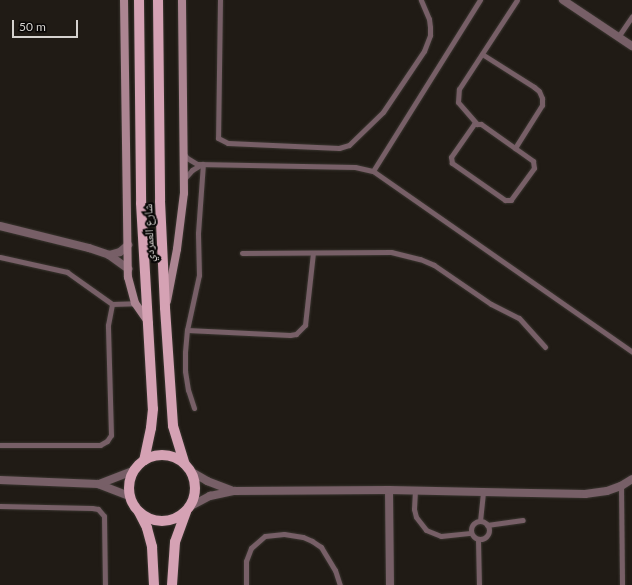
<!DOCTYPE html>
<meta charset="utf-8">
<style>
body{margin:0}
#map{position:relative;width:632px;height:585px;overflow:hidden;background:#201b15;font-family:Lato,"Noto Naskh Arabic",sans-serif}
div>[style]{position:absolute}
.roads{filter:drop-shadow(0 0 1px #39352f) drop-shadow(0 0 1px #39352f)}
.lane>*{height:5px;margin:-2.5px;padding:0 2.5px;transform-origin:2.5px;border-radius:2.5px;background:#775f67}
.lane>.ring{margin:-2.5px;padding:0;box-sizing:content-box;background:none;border:5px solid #775f67;border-radius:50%}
.street>*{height:8px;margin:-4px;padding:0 4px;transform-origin:4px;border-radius:4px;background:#775f67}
.secondary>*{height:8px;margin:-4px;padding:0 4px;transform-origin:4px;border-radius:4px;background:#ac8592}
.primary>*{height:10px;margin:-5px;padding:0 5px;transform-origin:5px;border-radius:5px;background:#d5a2b4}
.primary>.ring{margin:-5px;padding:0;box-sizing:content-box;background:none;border:10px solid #d5a2b4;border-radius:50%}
span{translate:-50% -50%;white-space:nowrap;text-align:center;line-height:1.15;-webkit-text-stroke:4px #080605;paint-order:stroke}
.street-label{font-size:12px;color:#d5d2ce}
.scale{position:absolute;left:12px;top:20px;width:66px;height:18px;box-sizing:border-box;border:2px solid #d5d2ce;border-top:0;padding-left:5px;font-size:12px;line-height:14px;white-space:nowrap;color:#d5d2ce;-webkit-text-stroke:3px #080605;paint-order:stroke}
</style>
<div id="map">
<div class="roads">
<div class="lane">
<div style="left:220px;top:0;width:138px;rotate:90.8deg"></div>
<div style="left:218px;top:138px;width:11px;rotate:27deg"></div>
<div style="left:228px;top:143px;width:111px;rotate:2.6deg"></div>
<div style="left:339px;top:148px;width:10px;rotate:-17deg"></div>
<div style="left:349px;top:145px;width:47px;rotate:-44.1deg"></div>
<div style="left:383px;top:112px;width:73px;rotate:-56.1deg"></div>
<div style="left:424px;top:51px;width:17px;rotate:-69deg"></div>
<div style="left:430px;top:35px;width:8px;rotate:-90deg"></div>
<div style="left:430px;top:27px;width:8px;rotate:-97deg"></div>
<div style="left:429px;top:19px;width:21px;rotate:-113deg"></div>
<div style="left:618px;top:37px;width:25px;rotate:-56deg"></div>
<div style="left:482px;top:54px;width:62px;rotate:32.4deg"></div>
<div style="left:534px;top:87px;width:6px;rotate:39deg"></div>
<div style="left:539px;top:91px;width:8px;rotate:67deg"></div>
<div style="left:542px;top:98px;width:7px;rotate:90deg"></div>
<div style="left:542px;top:105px;width:51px;rotate:122.1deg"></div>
<div style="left:474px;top:124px;width:7px"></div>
<div style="left:481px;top:124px;width:64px;rotate:35.4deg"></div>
<div style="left:533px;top:161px;width:7px;rotate:82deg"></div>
<div style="left:534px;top:168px;width:39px;rotate:126deg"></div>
<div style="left:511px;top:200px;width:6px;rotate:180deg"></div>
<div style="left:505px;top:200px;width:65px;rotate:-145.1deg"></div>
<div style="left:452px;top:163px;width:6px;rotate:-99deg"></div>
<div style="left:451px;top:157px;width:40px;rotate:-55.1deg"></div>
<div style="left:477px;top:124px;width:29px;rotate:-131deg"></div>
<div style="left:458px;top:102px;width:13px;rotate:-86deg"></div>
<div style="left:459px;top:89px;width:106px;rotate:-56.9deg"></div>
<div style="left:184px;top:154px;width:5px;rotate:53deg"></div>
<div style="left:187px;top:158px;width:12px;rotate:31deg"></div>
<div style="left:197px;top:164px;width:158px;rotate:1.1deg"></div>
<div style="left:355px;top:167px;width:18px;rotate:13deg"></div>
<div style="left:373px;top:171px;width:316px;rotate:34.9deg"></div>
<div style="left:373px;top:171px;width:202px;rotate:-58deg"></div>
<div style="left:184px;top:179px;width:12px;rotate:-48deg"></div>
<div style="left:192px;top:170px;width:12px;rotate:-31deg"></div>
<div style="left:242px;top:253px;width:149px;rotate:-0.4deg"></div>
<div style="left:391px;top:252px;width:30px;rotate:14deg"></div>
<div style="left:420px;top:259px;width:15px;rotate:23deg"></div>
<div style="left:434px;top:265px;width:69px;rotate:34.4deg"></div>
<div style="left:491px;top:304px;width:31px;rotate:27deg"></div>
<div style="left:519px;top:318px;width:39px;rotate:48deg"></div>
<div style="left:0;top:257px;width:69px;rotate:12.6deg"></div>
<div style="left:67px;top:272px;width:55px;rotate:35.4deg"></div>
<div style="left:112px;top:304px;width:23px;rotate:-2deg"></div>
<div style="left:187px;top:330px;width:103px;rotate:2.8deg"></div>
<div style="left:290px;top:335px;width:6px;rotate:-9deg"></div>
<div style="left:296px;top:334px;width:13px;rotate:-45deg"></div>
<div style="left:305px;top:325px;width:72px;rotate:-83.7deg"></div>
<div style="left:194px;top:408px;width:19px;rotate:-108deg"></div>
<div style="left:188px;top:390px;width:19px;rotate:-99deg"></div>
<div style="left:185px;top:371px;width:19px;rotate:-90deg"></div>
<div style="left:185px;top:352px;width:22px;rotate:-85deg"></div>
<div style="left:187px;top:330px;width:56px;rotate:-77.7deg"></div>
<div style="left:199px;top:275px;width:42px;rotate:-91.4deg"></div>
<div style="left:198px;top:233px;width:69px;rotate:-85.9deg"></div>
<div style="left:0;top:445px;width:100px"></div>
<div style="left:100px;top:445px;width:8px;rotate:-30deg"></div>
<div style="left:107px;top:441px;width:7px;rotate:-56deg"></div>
<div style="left:111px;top:435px;width:110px;rotate:-91.6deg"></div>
<div style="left:108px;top:325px;width:21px;rotate:-79deg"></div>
<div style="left:621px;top:486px;width:99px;rotate:89.4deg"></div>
<div style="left:415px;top:490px;width:19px;rotate:93deg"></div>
<div style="left:414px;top:509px;width:8px;rotate:76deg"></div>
<div style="left:416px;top:517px;width:16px;rotate:52deg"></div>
<div style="left:426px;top:530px;width:16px;rotate:22deg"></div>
<div style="left:441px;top:536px;width:30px;rotate:-6deg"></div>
<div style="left:0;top:506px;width:92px;rotate:1.2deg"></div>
<div style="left:92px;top:508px;width:6px;rotate:9deg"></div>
<div style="left:98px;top:509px;width:9px;rotate:49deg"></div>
<div style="left:104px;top:516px;width:69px;rotate:89.2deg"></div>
<div style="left:480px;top:521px;width:29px;rotate:-84deg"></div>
<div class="ring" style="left:471px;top:521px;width:13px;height:13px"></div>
<div style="left:487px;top:525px;width:36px;rotate:-8deg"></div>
<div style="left:478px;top:539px;width:46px;rotate:88.8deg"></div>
<div style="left:246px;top:585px;width:24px;rotate:-90deg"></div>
<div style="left:246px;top:561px;width:14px;rotate:-69deg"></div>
<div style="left:251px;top:548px;width:18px;rotate:-41deg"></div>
<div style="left:265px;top:536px;width:19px;rotate:-6deg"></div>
<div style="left:284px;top:534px;width:19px;rotate:9deg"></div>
<div style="left:303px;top:537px;width:10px;rotate:24deg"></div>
<div style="left:312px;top:541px;width:11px;rotate:34deg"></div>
<div style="left:321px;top:547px;width:27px;rotate:59deg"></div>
<div style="left:335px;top:570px;width:16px;rotate:72deg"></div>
</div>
<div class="street">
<div style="left:563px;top:0;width:83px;rotate:33.7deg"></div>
<div style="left:0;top:226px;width:92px;rotate:13.9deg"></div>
<div style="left:89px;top:248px;width:21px;rotate:19deg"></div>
<div style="left:109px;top:255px;width:24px;rotate:36deg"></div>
<div style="left:109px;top:255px;width:11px;rotate:-15deg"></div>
<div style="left:120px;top:252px;width:11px;rotate:-41deg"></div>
<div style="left:190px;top:471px;width:20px;rotate:30deg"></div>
<div style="left:207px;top:481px;width:26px;rotate:21deg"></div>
<div style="left:0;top:480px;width:98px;rotate:2.3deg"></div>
<div style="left:98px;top:484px;width:34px;rotate:21deg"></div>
<div style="left:99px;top:484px;width:36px;rotate:-21deg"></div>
<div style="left:389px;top:490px;width:95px;rotate:89.4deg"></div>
<div style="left:189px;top:507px;width:24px;rotate:-28deg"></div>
<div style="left:210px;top:496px;width:25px;rotate:-12deg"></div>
<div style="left:234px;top:491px;width:155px;rotate:-0.4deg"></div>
<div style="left:389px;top:490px;width:196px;rotate:1.2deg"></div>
<div style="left:585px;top:494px;width:22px;rotate:-8deg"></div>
<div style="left:607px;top:491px;width:15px;rotate:-20deg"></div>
<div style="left:621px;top:486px;width:13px;rotate:-32deg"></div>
</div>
<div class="secondary">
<div style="left:124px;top:0;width:277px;rotate:89.2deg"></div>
<div style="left:128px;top:277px;width:27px;rotate:75deg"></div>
<div style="left:135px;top:303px;width:24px;rotate:55deg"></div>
<div style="left:167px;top:301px;width:53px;rotate:-79.1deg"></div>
<div style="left:177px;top:249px;width:56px;rotate:-82.9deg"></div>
<div style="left:184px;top:193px;width:193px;rotate:-90.6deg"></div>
</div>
<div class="primary">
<div style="left:139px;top:0;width:203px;rotate:89.4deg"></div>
<div style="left:141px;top:203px;width:206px;rotate:86.7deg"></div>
<div style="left:153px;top:409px;width:19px;rotate:96deg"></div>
<div style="left:151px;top:428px;width:33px;rotate:102deg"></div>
<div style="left:158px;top:0;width:201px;rotate:89.4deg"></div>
<div style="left:160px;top:201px;width:107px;rotate:87.3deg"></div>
<div style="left:165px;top:308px;width:118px;rotate:86.1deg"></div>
<div style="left:173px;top:426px;width:39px;rotate:73deg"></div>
<div class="ring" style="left:129px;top:455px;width:56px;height:56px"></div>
<div style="left:139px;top:512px;width:18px;rotate:63deg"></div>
<div style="left:147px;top:528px;width:20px;rotate:75deg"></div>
<div style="left:152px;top:547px;width:38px;rotate:87deg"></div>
<div style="left:172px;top:585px;width:43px;rotate:-86deg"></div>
<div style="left:175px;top:542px;width:33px;rotate:-70deg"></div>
</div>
</div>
<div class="street-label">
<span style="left:149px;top:233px;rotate:-92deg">شارع العمردي</span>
</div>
<div class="scale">50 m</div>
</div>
